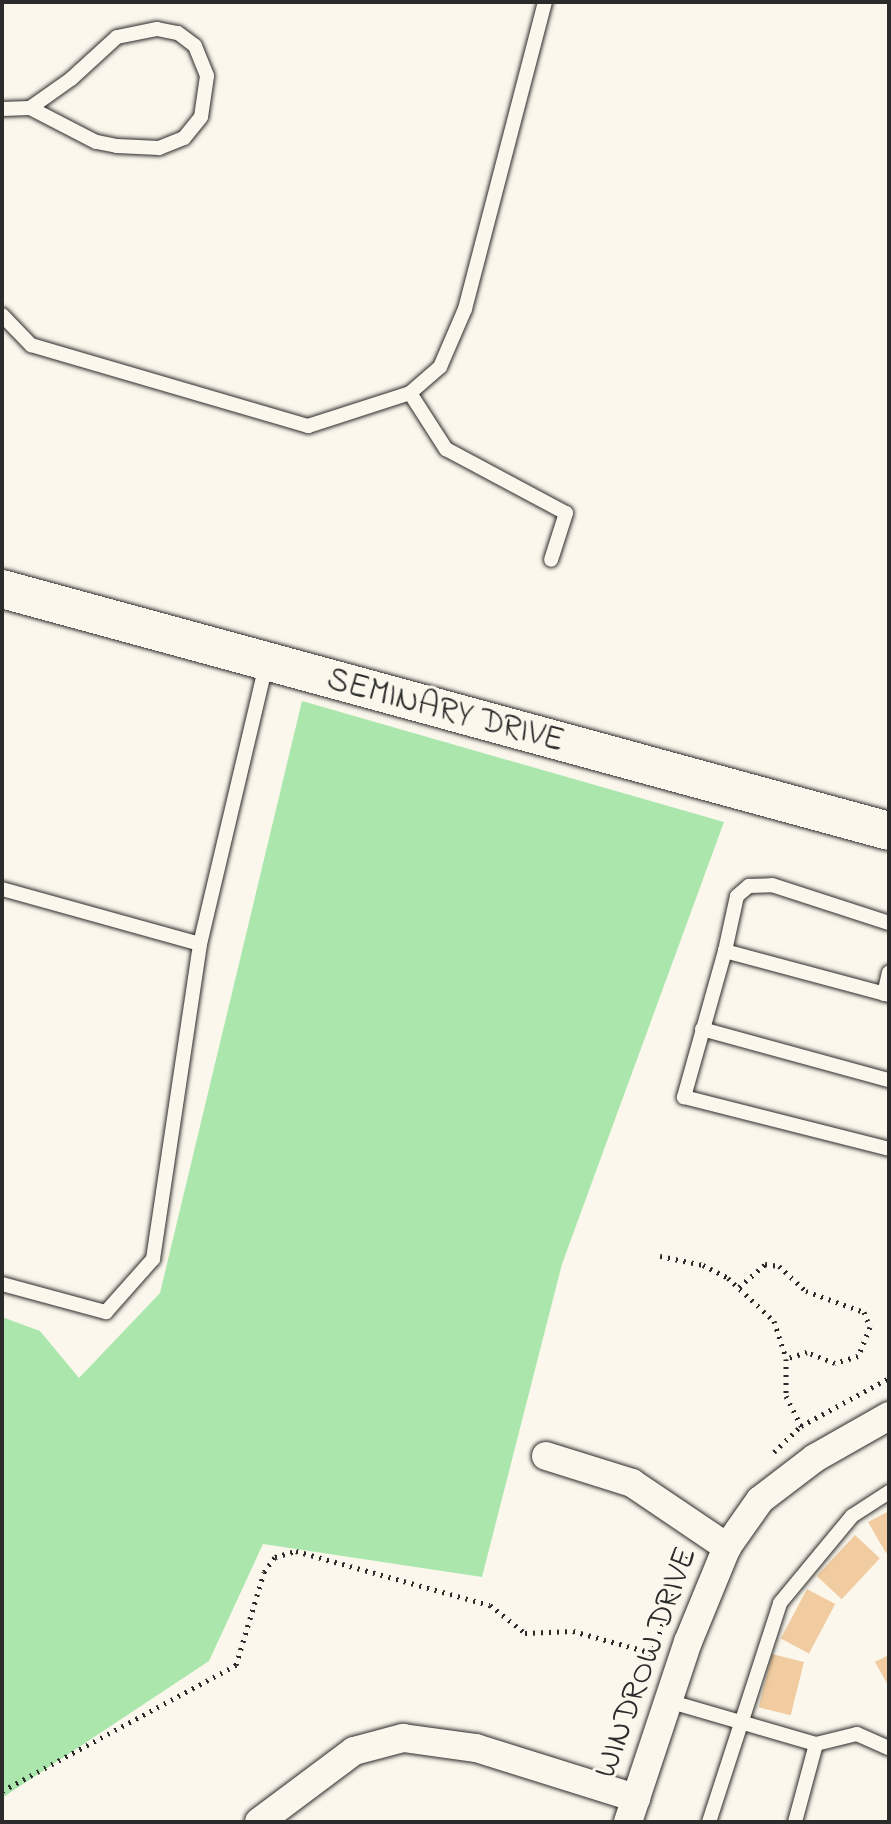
<!DOCTYPE html>
<style>
body{margin:0}
#map{position:relative;width:891px;height:1824px;overflow:hidden;background:#fbf7ec;font-family:"Indie Flower",sans-serif}
div>[style]{position:absolute}
.green>*{inset:0;background:#abe7ad}
.building>*{inset:0;background:#f0cca0;transform-origin:0 0}
.path>*{height:5px;margin-top:-2.5px;transform-origin:0;background:repeating-linear-gradient(90deg,#2b2b2b 0 2px,transparent 0 8px)}
.roads{filter:drop-shadow(0 0 2px #2b2b2b) drop-shadow(0 0 2px #2b2b2b)}
.lane>*{height:14px;margin:-7px;padding:0 7px;transform-origin:7px;border-radius:7px;background:#fbf7ec}
.street>*{height:28px;margin:-14px;padding:0 14px;transform-origin:14px;border-radius:14px;background:#fbf7ec}
.secondary>*{height:38px;margin:-19px;padding:0 19px;transform-origin:19px;border-radius:19px;background:#fbf7ec}
span{translate:-50% -50%;white-space:nowrap;text-align:center;line-height:1.15;-webkit-text-stroke:6px #fbf7ec;paint-order:stroke}
.street-label{font-size:34px;color:#2b2b2b}
.frame{position:absolute;inset:0;border:4px solid #2b2b2b;pointer-events:none}
</style>
<div id="map">
<div class="green">
<div style="clip-path:polygon(302px 701px,724px 822px,562px 1264px,482px 1577px,263px 1544px,209px 1661px,2px 1798px,2px 1317px,40px 1331px,79px 1378px,160px 1293px)"></div>
</div>
<div class="building">
<div style="clip-path:polygon(889px 1511px,889px 1551px,886px 1553px,868px 1522px)"></div>
<div style="left:855px;top:1535px;width:34px;height:56px;rotate:43deg"></div>
<div style="left:807px;top:1589px;width:32px;height:56px;rotate:28deg"></div>
<div style="left:772px;top:1654px;width:33px;height:55px;rotate:14deg"></div>
<div style="clip-path:polygon(889px 1655px,889px 1687px,875px 1662px)"></div>
</div>
<div class="path">
<div style="left:660px;top:1256px;width:44px;rotate:11.8deg"></div>
<div style="left:703px;top:1265px;width:28px;rotate:27deg"></div>
<div style="left:728px;top:1278px;width:63px;rotate:43.1deg"></div>
<div style="left:774px;top:1321px;width:40px;rotate:72deg"></div>
<div style="left:786px;top:1359px;width:37px;rotate:90deg"></div>
<div style="left:786px;top:1396px;width:34px;rotate:63deg"></div>
<div style="left:739px;top:1287px;width:35px;rotate:-41deg"></div>
<div style="left:765px;top:1264px;width:14px;rotate:8deg"></div>
<div style="left:779px;top:1266px;width:37px;rotate:43deg"></div>
<div style="left:806px;top:1291px;width:62px;rotate:19.9deg"></div>
<div style="left:864px;top:1312px;width:16px;rotate:68deg"></div>
<div style="left:870px;top:1327px;width:31px;rotate:112deg"></div>
<div style="left:858px;top:1356px;width:24px;rotate:163deg"></div>
<div style="left:835px;top:1363px;width:30px;rotate:-159deg"></div>
<div style="left:807px;top:1352px;width:22px;rotate:162deg"></div>
<div style="left:774px;top:1452px;width:37px;rotate:-44deg"></div>
<div style="left:801px;top:1426px;width:100px;rotate:-28.6deg"></div>
<div style="left:651px;top:1656px;width:110px;rotate:-69.7deg"></div>
<div style="left:2px;top:1791px;width:266px;rotate:-28.3deg"></div>
<div style="left:236px;top:1665px;width:97px;rotate:-73.2deg"></div>
<div style="left:264px;top:1572px;width:19px;rotate:-54deg"></div>
<div style="left:275px;top:1557px;width:22px;rotate:-16deg"></div>
<div style="left:296px;top:1551px;width:201px;rotate:15.6deg"></div>
<div style="left:490px;top:1605px;width:45px;rotate:38.7deg"></div>
<div style="left:525px;top:1633px;width:48px;rotate:-2.4deg"></div>
<div style="left:573px;top:1631px;width:86px;rotate:15.5deg"></div>
</div>
<div class="roads">
<div class="lane">
<div style="left:157px;top:29px;width:21px;rotate:11deg"></div>
<div style="left:178px;top:33px;width:21px;rotate:37deg"></div>
<div style="left:195px;top:46px;width:32px;rotate:68deg"></div>
<div style="left:207px;top:76px;width:41px;rotate:98.3deg"></div>
<div style="left:201px;top:117px;width:27px;rotate:129deg"></div>
<div style="left:184px;top:138px;width:27px;rotate:158deg"></div>
<div style="left:159px;top:148px;width:42px;rotate:-177.3deg"></div>
<div style="left:117px;top:146px;width:21px;rotate:-169deg"></div>
<div style="left:96px;top:142px;width:74px;rotate:-152.7deg"></div>
<div style="left:30px;top:108px;width:50px;rotate:-35.3deg"></div>
<div style="left:71px;top:79px;width:62px;rotate:-42.4deg"></div>
<div style="left:117px;top:37px;width:41px;rotate:-11.3deg"></div>
<div style="left:2px;top:109px;width:28px;rotate:-2deg"></div>
<div style="left:2px;top:315px;width:42px;rotate:46deg"></div>
<div style="left:31px;top:345px;width:289px;rotate:16.3deg"></div>
<div style="left:308px;top:426px;width:107px;rotate:-17.9deg"></div>
<div style="left:410px;top:393px;width:40px;rotate:-41deg"></div>
<div style="left:440px;top:367px;width:63px;rotate:-66.7deg"></div>
<div style="left:465px;top:309px;width:317px;rotate:-75.4deg"></div>
<div style="left:410px;top:393px;width:67px;rotate:57.3deg"></div>
<div style="left:446px;top:449px;width:136px;rotate:28.1deg"></div>
<div style="left:566px;top:513px;width:49px;rotate:107.7deg"></div>
<div style="left:2px;top:889px;width:205px;rotate:15.5deg"></div>
<div style="left:725px;top:951px;width:56px;rotate:-77.7deg"></div>
<div style="left:737px;top:896px;width:16px;rotate:-40deg"></div>
<div style="left:749px;top:886px;width:23px;rotate:-2deg"></div>
<div style="left:772px;top:885px;width:123px;rotate:18deg"></div>
<div style="left:884px;top:994px;width:22px;rotate:-77deg"></div>
<div style="left:889px;top:995px;width:170px;rotate:-165deg"></div>
<div style="left:725px;top:951px;width:152px;rotate:105.7deg"></div>
<div style="left:684px;top:1097px;width:211px;rotate:14.2deg"></div>
<div style="left:702px;top:1029px;width:194px;rotate:15.3deg"></div>
<div style="left:2px;top:1284px;width:108px;rotate:15.1deg"></div>
<div style="left:106px;top:1312px;width:71px;rotate:-48.4deg"></div>
<div style="left:153px;top:1259px;width:318px;rotate:-81.5deg"></div>
<div style="left:200px;top:944px;width:288px;rotate:-76.7deg"></div>
<div style="left:668px;top:1701px;width:154px;rotate:16.2deg"></div>
<div style="left:816px;top:1744px;width:81px;rotate:105.1deg"></div>
<div style="left:816px;top:1744px;width:42px;rotate:-13.7deg"></div>
<div style="left:857px;top:1734px;width:35px;rotate:24deg"></div>
<div style="left:709px;top:1822px;width:230px;rotate:-72deg"></div>
<div style="left:780px;top:1603px;width:113px;rotate:-50.4deg"></div>
<div style="left:852px;top:1516px;width:44px;rotate:-33deg"></div>
</div>
<div class="street">
<div style="left:546px;top:1456px;width:90px;rotate:17.4deg"></div>
<div style="left:632px;top:1483px;width:115px;rotate:34deg"></div>
<div style="left:259px;top:1822px;width:119px;rotate:-36.8deg"></div>
<div style="left:354px;top:1751px;width:51px;rotate:-14.9deg"></div>
<div style="left:403px;top:1738px;width:74px;rotate:7.8deg"></div>
<div style="left:476px;top:1748px;width:168px;rotate:17.4deg"></div>
<div style="left:628px;top:1822px;width:190px;rotate:-71.6deg"></div>
<div style="left:688px;top:1642px;width:103px;rotate:-67.7deg"></div>
<div style="left:727px;top:1547px;width:57px;rotate:-54.9deg"></div>
<div style="left:760px;top:1500px;width:69px;rotate:-37.4deg"></div>
<div style="left:815px;top:1458px;width:85px;rotate:-29.6deg"></div>
</div>
<div class="secondary">
<div style="left:2px;top:589px;width:919px;rotate:15.26deg"></div>
</div>
</div>
<div class="street-label">
<span style="left:445px;top:712px;rotate:15deg">SEMINARY DRIVE</span>
<span style="left:647px;top:1663px;rotate:-70deg">WINDROW DRIVE</span>
</div>
<div class="frame"></div>
</div>
